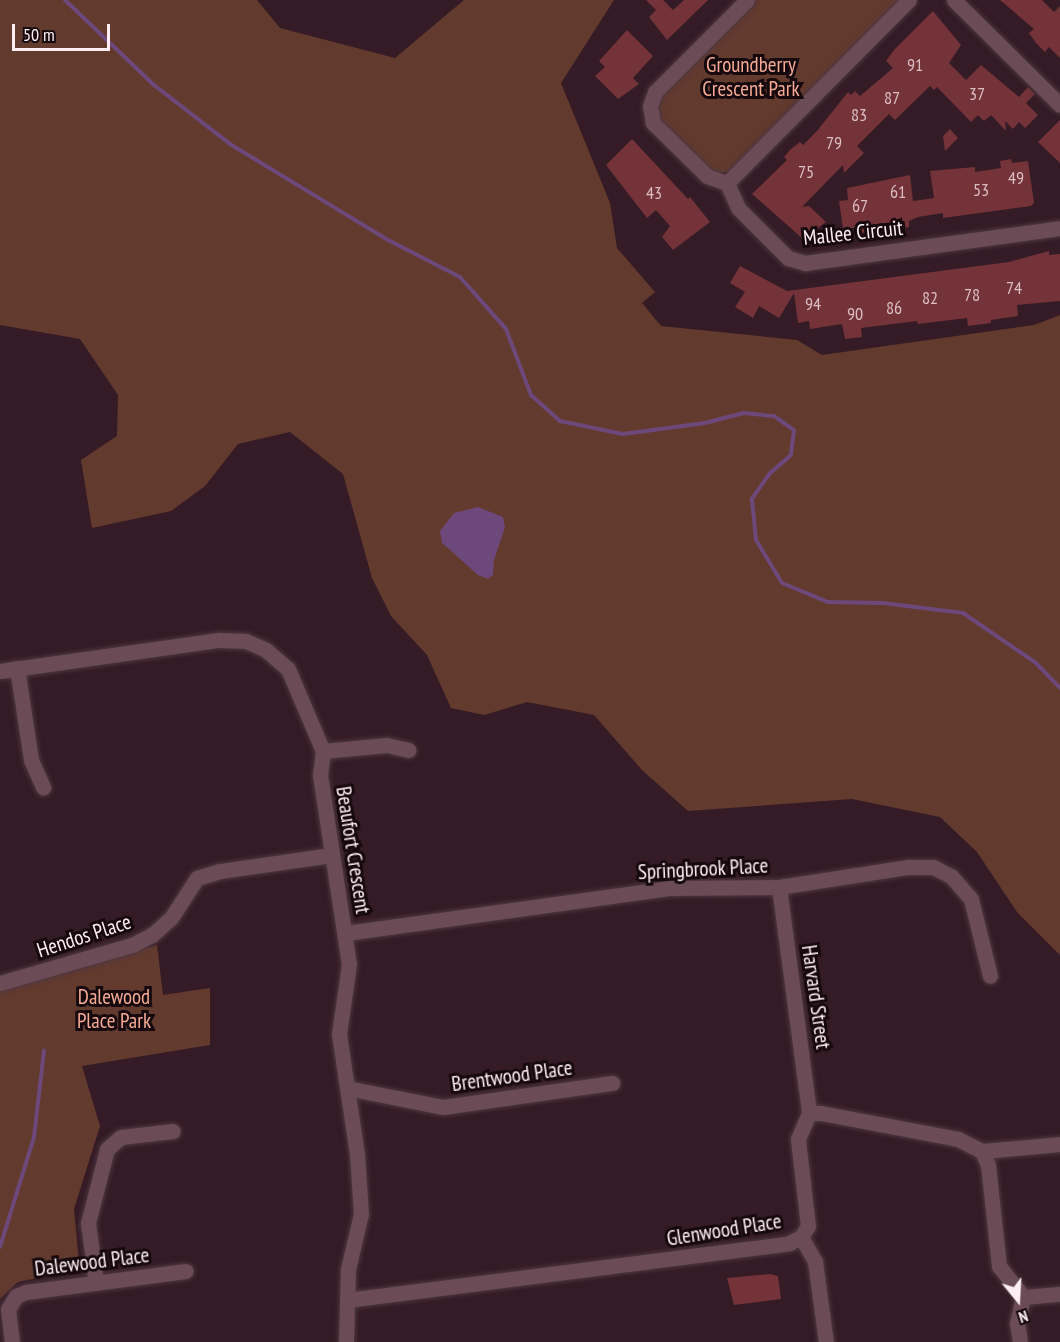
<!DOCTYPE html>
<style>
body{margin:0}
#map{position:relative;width:1060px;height:1342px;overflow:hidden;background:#351b25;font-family:"PT Sans Narrow",sans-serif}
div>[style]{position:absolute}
.green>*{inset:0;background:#633a2e}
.water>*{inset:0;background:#6d487b}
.stream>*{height:4px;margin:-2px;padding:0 2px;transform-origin:2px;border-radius:2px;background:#6d487b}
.building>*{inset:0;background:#733339}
.roads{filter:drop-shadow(0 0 2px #4d3840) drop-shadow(0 0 2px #4d3840)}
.minor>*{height:15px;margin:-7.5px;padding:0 7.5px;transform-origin:7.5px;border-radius:7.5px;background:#6a4b56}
span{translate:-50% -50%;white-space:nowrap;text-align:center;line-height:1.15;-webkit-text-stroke:6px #15090e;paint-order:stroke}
.number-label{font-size:18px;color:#dbbfc4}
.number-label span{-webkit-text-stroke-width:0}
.park-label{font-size:21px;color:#f6aa94}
.street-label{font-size:21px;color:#feeef3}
.north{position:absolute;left:988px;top:1270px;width:60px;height:60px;-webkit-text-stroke:4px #15090e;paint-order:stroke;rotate:162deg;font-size:16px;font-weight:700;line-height:24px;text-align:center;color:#feeef3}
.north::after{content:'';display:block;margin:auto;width:21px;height:27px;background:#feeef3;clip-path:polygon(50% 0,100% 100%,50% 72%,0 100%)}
.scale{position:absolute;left:12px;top:24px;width:98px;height:27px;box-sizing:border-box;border:3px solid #feeef3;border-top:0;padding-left:8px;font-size:18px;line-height:21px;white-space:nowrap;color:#feeef3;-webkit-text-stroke:4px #15090e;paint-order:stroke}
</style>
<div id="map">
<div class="green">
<div style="clip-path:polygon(0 0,257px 0,280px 28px,395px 58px,464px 0,614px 0,561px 83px,610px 203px,617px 248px,655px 292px,642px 303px,661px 326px,797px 340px,822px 355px,1034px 325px,1060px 315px,1060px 955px,1017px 912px,977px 852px,940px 817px,852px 799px,688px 811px,642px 770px,594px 715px,527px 702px,484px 715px,451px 708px,427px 655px,391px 616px,372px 578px,343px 474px,290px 432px,238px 444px,205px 486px,171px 511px,92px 528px,81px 460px,117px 436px,118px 395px,80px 339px,0 325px)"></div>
<div style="clip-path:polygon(755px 0,901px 0,729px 171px,720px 173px,710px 171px,659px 118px,658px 100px)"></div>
<div style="clip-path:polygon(157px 945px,163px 995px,210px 988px,210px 1045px,82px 1066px,100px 1126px,74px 1209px,79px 1262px,75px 1270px,18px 1282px,0 1299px,0 989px)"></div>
</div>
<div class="water">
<div style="clip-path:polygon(478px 507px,503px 517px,505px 527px,494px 560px,493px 575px,488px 579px,478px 575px,442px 543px,440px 531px,454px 513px)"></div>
</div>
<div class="stream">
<div style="left:65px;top:0;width:123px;rotate:43.7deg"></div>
<div style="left:154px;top:85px;width:96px;rotate:37.8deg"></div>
<div style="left:230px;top:144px;width:185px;rotate:31.3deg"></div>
<div style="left:388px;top:240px;width:81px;rotate:27.2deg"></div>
<div style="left:460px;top:277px;width:69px;rotate:48.5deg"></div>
<div style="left:506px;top:329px;width:71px;rotate:69.3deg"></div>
<div style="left:531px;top:395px;width:39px;rotate:42deg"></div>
<div style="left:560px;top:421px;width:64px;rotate:11.7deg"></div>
<div style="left:623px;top:434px;width:83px;rotate:-7.6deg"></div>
<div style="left:705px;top:423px;width:40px;rotate:-14.4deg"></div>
<div style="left:744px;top:413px;width:30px;rotate:6deg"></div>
<div style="left:774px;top:416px;width:24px;rotate:35deg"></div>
<div style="left:794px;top:430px;width:25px;rotate:97deg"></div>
<div style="left:791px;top:455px;width:28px;rotate:139deg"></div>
<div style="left:770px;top:473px;width:32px;rotate:125deg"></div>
<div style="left:752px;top:499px;width:41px;rotate:84.4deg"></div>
<div style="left:756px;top:540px;width:50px;rotate:58.8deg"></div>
<div style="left:782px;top:583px;width:50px;rotate:22.4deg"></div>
<div style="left:828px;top:602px;width:55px;rotate:1deg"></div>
<div style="left:883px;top:603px;width:81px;rotate:7.1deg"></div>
<div style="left:963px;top:613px;width:88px;rotate:34.4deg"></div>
<div style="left:1036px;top:663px;width:35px;rotate:46deg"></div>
<div style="left:0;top:1247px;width:115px;rotate:-72.8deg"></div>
<div style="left:34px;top:1137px;width:87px;rotate:-83.4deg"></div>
</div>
<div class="building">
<div style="clip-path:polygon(646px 0,663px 0,673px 10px,684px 0,708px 0,667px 40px,649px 17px,656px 10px)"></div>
<div style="clip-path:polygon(1000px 0,1042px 0,1054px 12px,1060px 6px,1060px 58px,1049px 47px,1045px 52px,1036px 43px,1029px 33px,1034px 29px)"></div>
<div style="clip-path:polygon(933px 11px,961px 45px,949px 63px,966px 80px,981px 65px,1019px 97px,1028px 87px,1035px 94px,1026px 103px,1038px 115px,1025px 128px,1019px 122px,1013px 129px,1005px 121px,1006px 131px,991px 115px,984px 121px,978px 115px,971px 122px,937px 87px,934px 90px,930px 86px,895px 120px,889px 114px,857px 146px,864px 153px,844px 173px,843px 165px,802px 207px,809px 206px,826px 222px,803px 239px,752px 194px,787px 160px,784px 157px,791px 149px,800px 142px,803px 145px,817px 131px,848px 92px,851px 95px,855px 91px,860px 96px,893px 68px,886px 61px,894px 50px)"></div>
<div style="clip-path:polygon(627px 30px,653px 56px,633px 78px,639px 84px,618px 99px,595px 76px,605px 67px,599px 61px)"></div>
<div style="clip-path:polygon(1060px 120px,1060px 163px,1038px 142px)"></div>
<div style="clip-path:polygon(950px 129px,958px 138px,945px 151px,943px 136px)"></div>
<div style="clip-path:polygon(632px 139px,688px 199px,690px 197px,710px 222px,673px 250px,662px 237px,670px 226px,656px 210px,647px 218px,606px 165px)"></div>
<div style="clip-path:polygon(1011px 159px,1012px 163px,1028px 161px,1034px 203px,1031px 206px,943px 218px,943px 213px,918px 217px,909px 221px,909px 227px,896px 229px,860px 233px,859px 228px,843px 228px,839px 201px,848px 200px,847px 188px,910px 175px,913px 201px,934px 198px,930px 171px,975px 167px,975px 172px,1001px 168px,1000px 161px)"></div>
<div style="clip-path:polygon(1049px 251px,1049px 255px,1060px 254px,1060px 301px,1017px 305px,1018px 316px,991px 320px,991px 323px,968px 326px,967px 318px,918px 324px,917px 321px,861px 328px,862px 337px,845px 339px,842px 324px,810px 329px,809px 321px,798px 323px,794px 293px,779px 318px,759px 306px,753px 318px,735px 307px,745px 292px,730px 283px,740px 266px,787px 291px,1009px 262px)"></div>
<div style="clip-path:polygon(770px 1274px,778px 1276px,781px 1299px,734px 1305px,727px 1278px)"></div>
</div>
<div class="roads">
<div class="minor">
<div style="left:954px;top:0;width:149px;rotate:44.7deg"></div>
<div style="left:727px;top:183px;width:27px;rotate:66deg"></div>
<div style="left:738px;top:208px;width:71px;rotate:45deg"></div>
<div style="left:788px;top:258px;width:18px;rotate:16deg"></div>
<div style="left:805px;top:263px;width:257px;rotate:-7.8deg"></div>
<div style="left:727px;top:183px;width:21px;rotate:-161deg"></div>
<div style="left:707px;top:176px;width:76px;rotate:-135.5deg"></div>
<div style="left:653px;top:123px;width:17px;rotate:-100deg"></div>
<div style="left:650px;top:106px;width:15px;rotate:-70deg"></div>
<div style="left:655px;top:92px;width:130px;rotate:-45deg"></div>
<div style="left:727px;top:183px;width:258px;rotate:-45.2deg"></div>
<div style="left:17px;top:668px;width:93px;rotate:81.3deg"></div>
<div style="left:31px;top:760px;width:30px;rotate:66deg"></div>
<div style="left:0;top:671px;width:221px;rotate:-8.1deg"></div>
<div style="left:219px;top:640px;width:27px;rotate:2deg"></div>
<div style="left:246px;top:641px;width:22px;rotate:24deg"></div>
<div style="left:266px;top:650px;width:29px;rotate:41deg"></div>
<div style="left:288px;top:669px;width:89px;rotate:66.9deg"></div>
<div style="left:323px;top:751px;width:24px;rotate:97deg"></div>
<div style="left:320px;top:775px;width:191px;rotate:81.3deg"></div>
<div style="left:349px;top:964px;width:71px;rotate:98.1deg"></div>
<div style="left:339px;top:1034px;width:121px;rotate:81.5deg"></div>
<div style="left:357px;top:1154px;width:60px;rotate:86.2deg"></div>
<div style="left:361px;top:1214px;width:57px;rotate:103.3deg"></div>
<div style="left:348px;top:1269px;width:73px;rotate:91.6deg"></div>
<div style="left:323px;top:751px;width:64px;rotate:-5.4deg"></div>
<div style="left:387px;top:745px;width:22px;rotate:13deg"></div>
<div style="left:779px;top:887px;width:228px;rotate:82.4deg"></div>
<div style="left:346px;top:933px;width:328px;rotate:-7.9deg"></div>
<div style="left:671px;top:888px;width:108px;rotate:-0.5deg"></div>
<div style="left:779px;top:887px;width:131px;rotate:-8.8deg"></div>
<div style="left:908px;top:867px;width:25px"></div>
<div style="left:933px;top:867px;width:20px;rotate:27deg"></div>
<div style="left:951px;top:876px;width:30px;rotate:49deg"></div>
<div style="left:971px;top:899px;width:79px;rotate:76.1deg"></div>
<div style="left:0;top:983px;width:137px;rotate:-16.1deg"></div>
<div style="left:132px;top:945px;width:22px;rotate:-27deg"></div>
<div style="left:152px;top:935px;width:25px;rotate:-42deg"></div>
<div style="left:171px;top:918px;width:48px;rotate:-57deg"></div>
<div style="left:197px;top:878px;width:24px;rotate:-17deg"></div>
<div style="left:220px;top:871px;width:112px;rotate:-8.2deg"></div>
<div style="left:347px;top:1088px;width:98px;rotate:11.2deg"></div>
<div style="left:443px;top:1107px;width:171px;rotate:-8.1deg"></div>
<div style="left:982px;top:1151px;width:78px;rotate:-5.1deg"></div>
<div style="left:801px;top:1237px;width:28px;rotate:60deg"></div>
<div style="left:815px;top:1261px;width:82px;rotate:82.3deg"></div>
<div style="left:96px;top:1283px;width:61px;rotate:-97.6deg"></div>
<div style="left:88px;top:1223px;width:76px;rotate:-75.6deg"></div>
<div style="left:107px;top:1149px;width:18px;rotate:-41deg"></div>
<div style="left:121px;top:1137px;width:52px;rotate:-6.6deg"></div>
<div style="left:1023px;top:1297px;width:37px;rotate:-5deg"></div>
<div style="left:347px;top:1300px;width:446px;rotate:-7.3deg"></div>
<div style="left:789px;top:1243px;width:13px;rotate:-27deg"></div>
<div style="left:801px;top:1237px;width:13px;rotate:-58deg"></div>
<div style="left:808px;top:1226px;width:88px;rotate:-96.6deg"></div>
<div style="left:798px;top:1139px;width:28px;rotate:-67deg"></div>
<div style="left:809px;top:1113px;width:12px"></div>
<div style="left:821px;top:1113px;width:139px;rotate:10.7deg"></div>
<div style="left:958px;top:1139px;width:27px;rotate:27deg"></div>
<div style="left:982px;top:1151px;width:15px;rotate:67deg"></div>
<div style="left:988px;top:1165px;width:102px;rotate:83.8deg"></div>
<div style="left:999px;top:1266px;width:39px;rotate:52deg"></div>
<div style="left:1023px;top:1297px;width:27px;rotate:103deg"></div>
<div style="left:1017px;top:1323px;width:19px;rotate:81deg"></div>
<div style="left:12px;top:1342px;width:33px;rotate:-97deg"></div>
<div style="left:8px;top:1309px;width:15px;rotate:-58deg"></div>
<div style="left:16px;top:1296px;width:11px;rotate:-22deg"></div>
<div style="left:26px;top:1292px;width:161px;rotate:-7.5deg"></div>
</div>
</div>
<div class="number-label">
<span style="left:915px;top:65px">91</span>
<span style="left:977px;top:94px">37</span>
<span style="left:892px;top:98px">87</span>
<span style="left:859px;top:115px">83</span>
<span style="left:834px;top:143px">79</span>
<span style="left:806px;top:172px">75</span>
<span style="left:1016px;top:178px">49</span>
<span style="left:981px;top:190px">53</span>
<span style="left:898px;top:192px">61</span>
<span style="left:654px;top:193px">43</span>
<span style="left:860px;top:206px">67</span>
<span style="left:1014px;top:288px">74</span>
<span style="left:972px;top:295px">78</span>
<span style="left:930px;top:298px">82</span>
<span style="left:813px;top:304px">94</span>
<span style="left:894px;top:308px">86</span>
<span style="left:855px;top:314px">90</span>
</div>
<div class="park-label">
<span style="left:751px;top:77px">Groundberry<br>Crescent Park</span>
<span style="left:114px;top:1009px">Dalewood<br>Place Park</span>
</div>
<div class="street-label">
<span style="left:853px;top:233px;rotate:-6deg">Mallee Circuit</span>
<span style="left:353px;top:850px;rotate:81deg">Beaufort Crescent</span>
<span style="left:703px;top:869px;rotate:-3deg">Springbrook Place</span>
<span style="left:84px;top:936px;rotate:-18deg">Hendos Place</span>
<span style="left:816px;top:997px;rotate:82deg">Harvard Street</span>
<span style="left:512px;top:1076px;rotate:-8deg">Brentwood Place</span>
<span style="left:724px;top:1230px;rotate:-9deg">Glenwood Place</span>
<span style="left:92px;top:1262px;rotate:-7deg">Dalewood Place</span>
</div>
<div class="north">N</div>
<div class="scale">50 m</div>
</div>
